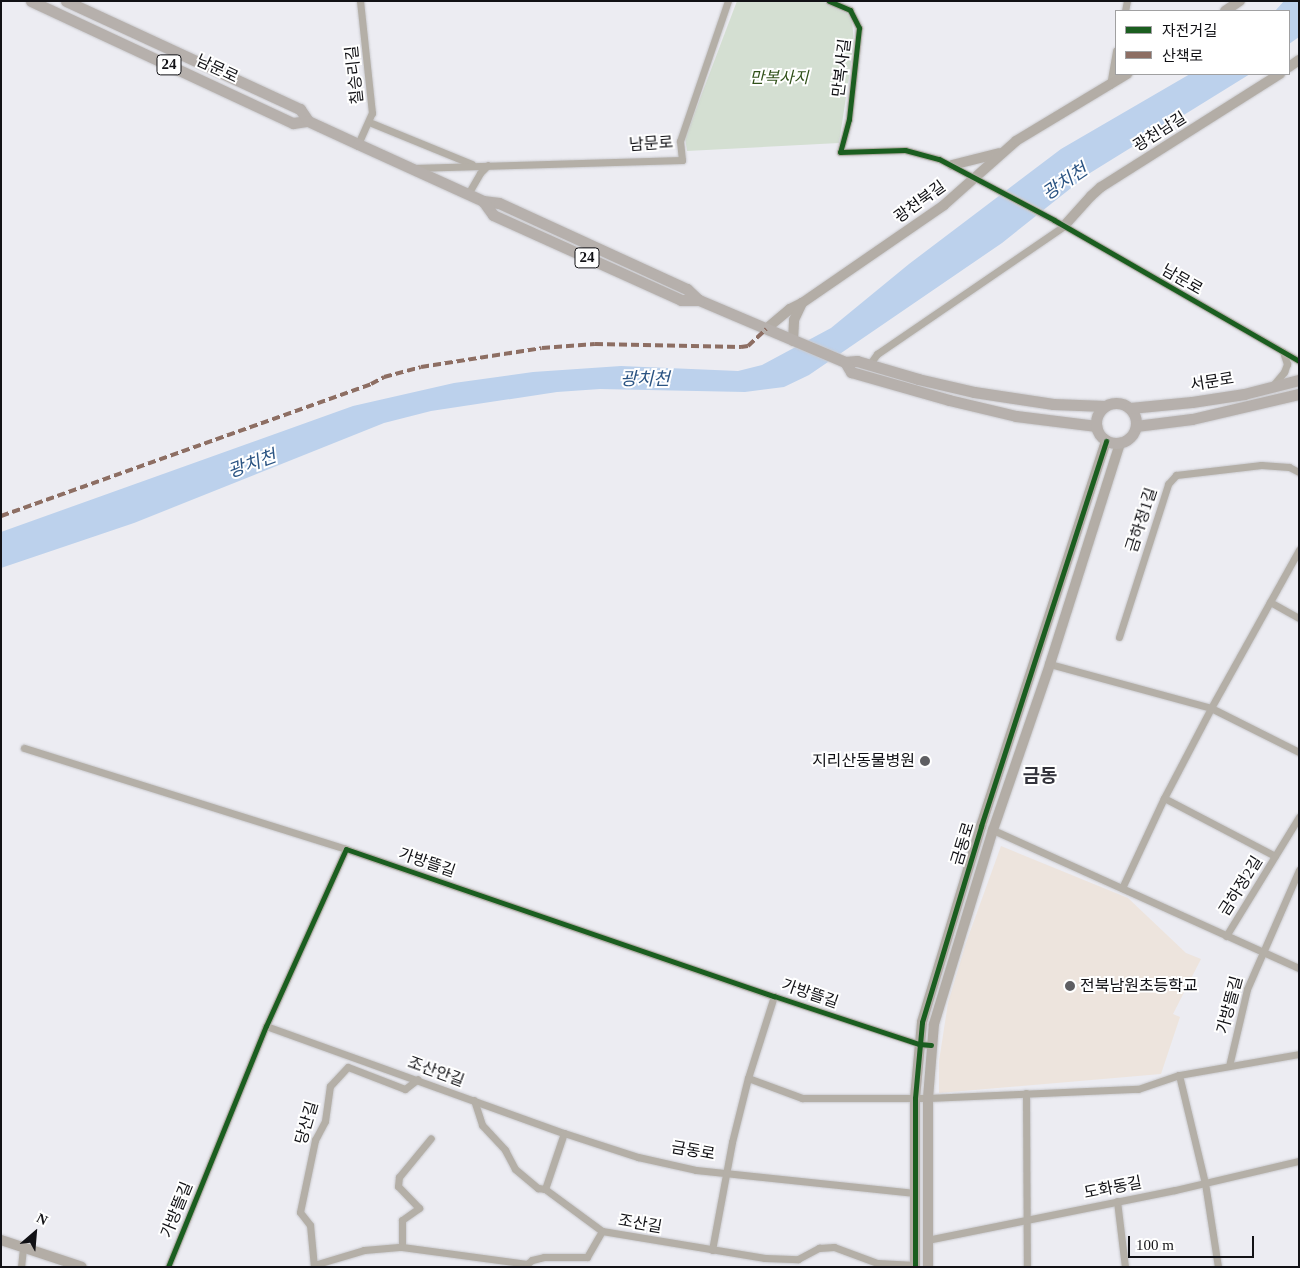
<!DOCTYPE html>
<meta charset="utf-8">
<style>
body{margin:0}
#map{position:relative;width:1300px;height:1268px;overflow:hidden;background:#ececf2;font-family:"Times New Roman","Noto Sans KR",serif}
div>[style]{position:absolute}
.education>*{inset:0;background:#ede4dd}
.green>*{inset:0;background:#d4dfd2}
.water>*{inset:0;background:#bcd1ec}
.roads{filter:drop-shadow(0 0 1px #cacace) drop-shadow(0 0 1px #cacace)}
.street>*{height:7px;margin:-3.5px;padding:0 3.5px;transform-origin:3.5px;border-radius:3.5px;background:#b4afa7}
.secondary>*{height:10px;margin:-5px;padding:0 5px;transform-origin:5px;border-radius:5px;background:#b3ada6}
.primary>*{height:11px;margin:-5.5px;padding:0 5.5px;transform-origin:5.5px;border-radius:5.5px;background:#b6b0ac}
.primary>.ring{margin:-5.5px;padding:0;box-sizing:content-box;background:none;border:11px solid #b6b0ac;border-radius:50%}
.quiet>*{height:4px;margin-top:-2px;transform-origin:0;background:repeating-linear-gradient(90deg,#8d6e63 0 8px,transparent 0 12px)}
.cycleway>*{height:5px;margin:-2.5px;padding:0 2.5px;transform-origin:2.5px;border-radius:2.5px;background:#1b5e20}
.dots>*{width:14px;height:14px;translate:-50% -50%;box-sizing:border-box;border:2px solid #fff;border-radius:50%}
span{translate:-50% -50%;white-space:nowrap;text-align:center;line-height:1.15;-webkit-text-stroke:4px #fff;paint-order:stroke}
.shield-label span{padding:1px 4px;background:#fff;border:1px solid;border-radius:4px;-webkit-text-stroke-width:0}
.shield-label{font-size:15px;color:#111115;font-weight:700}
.street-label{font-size:16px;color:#111115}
.park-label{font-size:16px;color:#31511a;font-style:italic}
.poi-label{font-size:16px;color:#111115}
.right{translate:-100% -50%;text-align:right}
.left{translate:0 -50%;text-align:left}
.water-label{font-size:18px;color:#2b5483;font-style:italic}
.quarter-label{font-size:19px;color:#33333c;font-weight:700}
.frame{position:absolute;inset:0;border:2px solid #111115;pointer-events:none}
.legend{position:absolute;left:1115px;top:10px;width:175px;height:65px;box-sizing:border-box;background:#fff;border:1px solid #a0a0a1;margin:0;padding:6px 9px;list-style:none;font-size:15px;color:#111115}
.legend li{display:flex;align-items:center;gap:10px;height:25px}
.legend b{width:25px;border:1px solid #a0a0a1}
.north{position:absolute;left:10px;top:1208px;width:50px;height:50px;-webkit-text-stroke:4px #fff;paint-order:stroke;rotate:27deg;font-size:14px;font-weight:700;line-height:20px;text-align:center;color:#111115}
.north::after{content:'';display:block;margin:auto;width:18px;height:22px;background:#111115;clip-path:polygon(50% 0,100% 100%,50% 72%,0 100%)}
.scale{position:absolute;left:1128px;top:1236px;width:126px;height:22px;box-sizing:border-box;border:2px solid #111115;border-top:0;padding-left:6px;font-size:15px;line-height:18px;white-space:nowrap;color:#111115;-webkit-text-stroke:4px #fff;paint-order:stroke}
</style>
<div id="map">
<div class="education">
<div style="clip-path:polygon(1001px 846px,1128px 898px,1186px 953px,1201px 959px,1173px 1014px,1180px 1017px,1161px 1074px,939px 1093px,939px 1061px,948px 1003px,966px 943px)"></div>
</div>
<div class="green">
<div style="clip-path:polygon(737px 1px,822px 1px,847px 12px,852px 19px,854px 45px,839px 143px,687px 151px,685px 138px)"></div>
</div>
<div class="water">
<div style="clip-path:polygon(1284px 1px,1299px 1px,1299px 37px,1289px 44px,1289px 11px,1275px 11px)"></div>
<div style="clip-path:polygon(1190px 74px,1250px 74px,1090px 173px,1002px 243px,809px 375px,784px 387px,745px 392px,600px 389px,557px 392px,431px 411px,384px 423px,134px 523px,1px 568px,1px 532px,353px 406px,454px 383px,533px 372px,621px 366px,738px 371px,762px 365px,831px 328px,909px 264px,1061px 149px)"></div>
</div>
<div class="roads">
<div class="street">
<div style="left:829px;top:1px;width:23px;rotate:23deg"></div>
<div style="left:850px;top:10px;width:20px;rotate:63deg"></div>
<div style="left:859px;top:28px;width:92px;rotate:96.3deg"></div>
<div style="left:849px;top:119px;width:34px;rotate:105deg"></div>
<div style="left:840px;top:152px;width:65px;rotate:-1.8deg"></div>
<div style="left:905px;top:150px;width:35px;rotate:15deg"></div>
<div style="left:939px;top:159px;width:130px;rotate:27.9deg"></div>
<div style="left:1054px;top:220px;width:283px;rotate:29.9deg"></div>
<div style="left:1125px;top:11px;width:10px;rotate:-79deg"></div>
<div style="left:1110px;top:85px;width:35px;rotate:-80deg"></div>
<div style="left:369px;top:122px;width:111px;rotate:22.2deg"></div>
<div style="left:358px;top:144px;width:34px;rotate:-66deg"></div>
<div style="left:372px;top:113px;width:113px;rotate:-96.1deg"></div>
<div style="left:414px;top:168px;width:268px;rotate:-1.7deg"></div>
<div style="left:682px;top:160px;width:19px;rotate:-96deg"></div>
<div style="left:680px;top:141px;width:148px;rotate:-71.1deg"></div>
<div style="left:468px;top:194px;width:24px;rotate:-60deg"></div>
<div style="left:480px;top:173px;width:11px;rotate:-45deg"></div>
<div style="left:869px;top:365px;width:14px;rotate:-54deg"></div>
<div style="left:877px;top:354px;width:227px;rotate:-34.4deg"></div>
<div style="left:1274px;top:384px;width:16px;rotate:-50deg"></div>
<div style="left:1284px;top:372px;width:9px;rotate:-69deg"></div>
<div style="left:1287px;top:364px;width:13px;rotate:-108deg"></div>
<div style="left:1270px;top:602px;width:33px;rotate:29deg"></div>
<div style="left:1119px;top:637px;width:161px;rotate:-72.2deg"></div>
<div style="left:1168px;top:484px;width:12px;rotate:-48deg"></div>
<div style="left:1176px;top:475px;width:86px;rotate:-6.7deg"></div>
<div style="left:1261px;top:465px;width:28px;rotate:4deg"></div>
<div style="left:1289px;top:467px;width:11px;rotate:27deg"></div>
<div style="left:1050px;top:664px;width:167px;rotate:15.3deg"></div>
<div style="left:1211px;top:708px;width:98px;rotate:26.6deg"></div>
<div style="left:24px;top:748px;width:337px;rotate:17.4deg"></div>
<div style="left:1164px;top:798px;width:125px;rotate:27.6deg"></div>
<div style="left:993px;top:830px;width:336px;rotate:24.3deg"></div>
<div style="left:1122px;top:888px;width:99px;rotate:-65deg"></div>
<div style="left:1164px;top:798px;width:102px;rotate:-62.4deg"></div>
<div style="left:1211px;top:708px;width:181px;rotate:-60.9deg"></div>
<div style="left:1226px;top:936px;width:140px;rotate:-58.5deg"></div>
<div style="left:266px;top:1026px;width:317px;rotate:19.8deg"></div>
<div style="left:564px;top:1133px;width:78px;rotate:18deg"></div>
<div style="left:638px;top:1157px;width:59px;rotate:12.6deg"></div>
<div style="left:696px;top:1170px;width:220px;rotate:6deg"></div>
<div style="left:1229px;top:1066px;width:79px;rotate:-76.8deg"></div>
<div style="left:1247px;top:989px;width:130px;rotate:-66.4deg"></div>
<div style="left:1179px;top:1075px;width:111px;rotate:76.5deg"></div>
<div style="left:1205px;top:1183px;width:85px;rotate:81.2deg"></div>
<div style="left:748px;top:1078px;width:58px;rotate:20.3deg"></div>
<div style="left:802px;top:1098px;width:126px"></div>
<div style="left:928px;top:1098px;width:210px;rotate:-2.5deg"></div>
<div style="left:1138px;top:1089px;width:43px;rotate:-18.9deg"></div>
<div style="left:1179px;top:1075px;width:122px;rotate:-9.9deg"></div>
<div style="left:1026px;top:1093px;width:174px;rotate:89.7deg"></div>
<div style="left:474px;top:1100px;width:26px;rotate:72deg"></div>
<div style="left:482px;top:1125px;width:34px;rotate:47deg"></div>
<div style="left:505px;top:1150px;width:21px;rotate:62deg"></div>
<div style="left:515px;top:1169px;width:30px;rotate:40deg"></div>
<div style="left:538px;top:1188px;width:7px;rotate:8deg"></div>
<div style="left:545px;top:1189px;width:71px;rotate:36.4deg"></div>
<div style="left:602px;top:1231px;width:165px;rotate:9.4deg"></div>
<div style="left:765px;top:1258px;width:33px;rotate:2deg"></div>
<div style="left:798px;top:1259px;width:24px;rotate:-28deg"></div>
<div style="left:819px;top:1248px;width:15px;rotate:-4deg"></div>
<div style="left:834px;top:1247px;width:46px;rotate:20.4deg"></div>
<div style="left:877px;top:1263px;width:38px;rotate:3deg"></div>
<div style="left:545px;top:1189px;width:59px;rotate:-71.3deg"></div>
<div style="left:1117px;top:1201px;width:66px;rotate:83.1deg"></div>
<div style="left:927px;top:1240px;width:253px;rotate:-11.4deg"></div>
<div style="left:1175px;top:1190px;width:127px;rotate:-13.2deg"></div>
<div style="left:402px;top:1247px;width:27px;rotate:-90deg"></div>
<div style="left:402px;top:1220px;width:21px;rotate:-35deg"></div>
<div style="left:419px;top:1208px;width:30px;rotate:-134deg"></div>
<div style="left:398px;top:1186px;width:9px;rotate:-84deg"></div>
<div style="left:399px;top:1177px;width:50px;rotate:-50.6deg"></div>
<div style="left:712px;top:1250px;width:110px;rotate:-79.5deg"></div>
<div style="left:732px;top:1142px;width:66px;rotate:-76deg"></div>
<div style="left:748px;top:1078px;width:86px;rotate:-72.4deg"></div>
<div style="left:314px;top:1265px;width:52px;rotate:-16.7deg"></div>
<div style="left:364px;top:1250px;width:38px;rotate:-5deg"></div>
<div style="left:402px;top:1247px;width:126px;rotate:7.7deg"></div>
<div style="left:527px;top:1264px;width:6px;rotate:-39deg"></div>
<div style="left:532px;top:1260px;width:12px;rotate:-14deg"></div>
<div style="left:544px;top:1257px;width:43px"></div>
<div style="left:587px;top:1257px;width:30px;rotate:-60deg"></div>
<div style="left:21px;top:1267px;width:19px;rotate:-84deg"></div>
<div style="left:168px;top:1267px;width:260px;rotate:-67.9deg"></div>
<div style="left:266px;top:1026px;width:194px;rotate:-65.7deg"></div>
<div style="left:346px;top:849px;width:453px;rotate:19deg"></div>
<div style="left:774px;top:996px;width:153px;rotate:18.3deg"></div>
<div style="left:919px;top:1044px;width:12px;rotate:5deg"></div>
<div style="left:314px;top:1267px;width:42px;rotate:-95.4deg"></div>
<div style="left:310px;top:1225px;width:16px;rotate:-128deg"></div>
<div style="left:300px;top:1212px;width:74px;rotate:-78.2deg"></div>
<div style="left:315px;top:1140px;width:21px;rotate:-62deg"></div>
<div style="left:325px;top:1121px;width:35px;rotate:-82deg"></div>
<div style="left:330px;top:1086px;width:26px;rotate:-47deg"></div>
<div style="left:348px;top:1067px;width:61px;rotate:21.1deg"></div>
<div style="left:405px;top:1089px;width:16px;rotate:-38deg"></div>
</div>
<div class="secondary">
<div style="left:1225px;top:11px;width:18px;rotate:-34deg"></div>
<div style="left:1289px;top:67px;width:12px;rotate:-35deg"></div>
<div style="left:952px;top:165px;width:49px;rotate:-14deg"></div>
<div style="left:1064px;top:226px;width:40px;rotate:-48deg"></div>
<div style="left:1091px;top:196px;width:13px;rotate:-42deg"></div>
<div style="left:1101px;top:187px;width:212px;rotate:-32.3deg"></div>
<div style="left:766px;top:329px;width:31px;rotate:-40deg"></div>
<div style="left:790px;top:309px;width:13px;rotate:-27deg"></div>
<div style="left:802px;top:303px;width:173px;rotate:-34.6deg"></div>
<div style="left:944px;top:205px;width:96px;rotate:-41.6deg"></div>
<div style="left:1016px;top:141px;width:130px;rotate:-31.1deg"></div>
<div style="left:793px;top:341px;width:21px;rotate:-87deg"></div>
<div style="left:794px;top:320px;width:19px;rotate:-65deg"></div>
<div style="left:1px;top:1240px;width:85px;rotate:18.4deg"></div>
<div style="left:915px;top:1267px;width:169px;rotate:-90deg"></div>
<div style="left:915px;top:1098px;width:76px;rotate:-84.7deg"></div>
<div style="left:922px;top:1022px;width:205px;rotate:-73.2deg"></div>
<div style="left:981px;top:826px;width:405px;rotate:-72deg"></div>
<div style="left:928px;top:1267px;width:169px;rotate:-90deg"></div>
<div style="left:928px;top:1098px;width:74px;rotate:-85.4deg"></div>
<div style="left:934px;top:1024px;width:203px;rotate:-73.1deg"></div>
<div style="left:993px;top:830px;width:176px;rotate:-71deg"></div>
<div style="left:1050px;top:664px;width:232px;rotate:-72.4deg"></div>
</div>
<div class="primary">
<div style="left:31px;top:1px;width:289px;rotate:25deg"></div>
<div style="left:293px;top:123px;width:15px;rotate:-8deg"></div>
<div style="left:66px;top:1px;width:258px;rotate:24.8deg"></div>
<div style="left:300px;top:109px;width:14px;rotate:56deg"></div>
<div style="left:308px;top:121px;width:55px;rotate:24.7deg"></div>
<div style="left:358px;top:144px;width:137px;rotate:24.5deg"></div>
<div style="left:483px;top:201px;width:16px;rotate:7deg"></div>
<div style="left:499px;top:203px;width:207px;rotate:24.6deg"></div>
<div style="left:687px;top:289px;width:16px;rotate:43deg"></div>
<div style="left:699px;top:300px;width:159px;rotate:23deg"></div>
<div style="left:845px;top:362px;width:12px;rotate:-5deg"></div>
<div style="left:857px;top:361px;width:64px;rotate:16.4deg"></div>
<div style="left:918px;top:379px;width:57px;rotate:13.1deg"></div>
<div style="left:974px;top:392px;width:80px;rotate:8.6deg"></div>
<div style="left:1053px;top:404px;width:52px;rotate:2.2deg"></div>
<div style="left:483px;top:201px;width:17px;rotate:54deg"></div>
<div style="left:493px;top:215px;width:206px;rotate:24.3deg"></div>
<div style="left:681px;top:300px;width:18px"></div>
<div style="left:845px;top:362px;width:12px;rotate:59deg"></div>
<div style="left:851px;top:372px;width:102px;rotate:15.9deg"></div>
<div style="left:949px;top:400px;width:69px;rotate:13.4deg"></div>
<div style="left:1016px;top:416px;width:81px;rotate:7.1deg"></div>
<div class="ring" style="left:1096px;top:403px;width:29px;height:29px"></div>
<div style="left:1130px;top:408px;width:62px;rotate:-5.5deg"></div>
<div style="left:1192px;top:402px;width:53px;rotate:-8.7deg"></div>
<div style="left:1244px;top:394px;width:57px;rotate:-14.3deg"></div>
<div style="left:1136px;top:426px;width:56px;rotate:-7.1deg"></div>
<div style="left:1192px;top:419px;width:110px;rotate:-13.2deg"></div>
</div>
</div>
<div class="quiet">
<div style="left:1px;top:516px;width:393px;rotate:-19.6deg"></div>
<div style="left:371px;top:384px;width:15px;rotate:-28deg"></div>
<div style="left:384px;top:377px;width:38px;rotate:-15deg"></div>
<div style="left:421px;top:367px;width:122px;rotate:-8.9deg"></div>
<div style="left:542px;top:348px;width:53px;rotate:-4.3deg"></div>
<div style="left:595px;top:344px;width:146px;rotate:1.2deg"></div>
<div style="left:741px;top:347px;width:7px;rotate:-8deg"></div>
<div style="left:748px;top:346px;width:25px;rotate:-43deg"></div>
</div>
<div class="cycleway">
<div style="left:829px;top:1px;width:23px;rotate:23deg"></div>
<div style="left:850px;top:10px;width:20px;rotate:63deg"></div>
<div style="left:859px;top:28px;width:92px;rotate:96.3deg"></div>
<div style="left:849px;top:119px;width:34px;rotate:105deg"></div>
<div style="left:840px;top:152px;width:65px;rotate:-1.8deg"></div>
<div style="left:905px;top:150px;width:35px;rotate:15deg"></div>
<div style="left:939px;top:159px;width:130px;rotate:27.9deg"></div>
<div style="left:1054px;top:220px;width:283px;rotate:29.9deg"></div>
<div style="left:168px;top:1267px;width:260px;rotate:-67.9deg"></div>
<div style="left:266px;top:1026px;width:194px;rotate:-65.7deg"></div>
<div style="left:346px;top:849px;width:453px;rotate:19deg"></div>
<div style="left:774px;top:996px;width:153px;rotate:18.3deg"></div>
<div style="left:919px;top:1044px;width:12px;rotate:5deg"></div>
<div style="left:915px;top:1267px;width:169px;rotate:-90deg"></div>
<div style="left:915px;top:1098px;width:76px;rotate:-84.7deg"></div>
<div style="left:922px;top:1022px;width:205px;rotate:-73.2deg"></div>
<div style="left:981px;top:826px;width:405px;rotate:-72deg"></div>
</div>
<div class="dots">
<div style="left:925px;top:761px;background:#5e5e62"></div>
<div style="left:1070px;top:986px;background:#5e5e62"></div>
</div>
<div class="shield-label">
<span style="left:169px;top:65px">24</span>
<span style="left:587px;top:258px">24</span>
</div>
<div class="street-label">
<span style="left:842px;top:68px;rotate:-83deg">만복사길</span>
<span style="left:217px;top:69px;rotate:25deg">남문로</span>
<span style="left:355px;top:75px;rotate:-96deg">칠승리길</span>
<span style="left:1160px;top:132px;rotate:-32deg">광천남길</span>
<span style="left:651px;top:144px;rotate:-4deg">남문로</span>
<span style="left:920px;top:202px;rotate:-36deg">광천북길</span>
<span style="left:1182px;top:280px;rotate:30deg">남문로</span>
<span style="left:1212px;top:382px;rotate:-9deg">서문로</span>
<span style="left:1142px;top:520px;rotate:-72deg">금하정1길</span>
<span style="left:963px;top:844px;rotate:-73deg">금동로</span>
<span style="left:427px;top:863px;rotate:19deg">가방뜰길</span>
<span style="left:1241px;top:886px;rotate:-58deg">금하정2길</span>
<span style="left:810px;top:994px;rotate:19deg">가방뜰길</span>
<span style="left:1230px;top:1005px;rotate:-75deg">가방뜰길</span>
<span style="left:436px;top:1072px;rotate:20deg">조산안길</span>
<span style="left:307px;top:1123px;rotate:-74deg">당산길</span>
<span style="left:693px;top:1151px;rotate:10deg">금동로</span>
<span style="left:1113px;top:1188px;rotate:-11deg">도화동길</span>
<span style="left:177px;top:1210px;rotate:-68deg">가방뜰길</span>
<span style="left:640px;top:1224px;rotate:10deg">조산길</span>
</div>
<div class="park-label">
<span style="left:779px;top:78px">만복사지</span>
</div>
<div class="poi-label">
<span class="right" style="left:915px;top:761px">지리산동물병원</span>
<span class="left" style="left:1080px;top:986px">전북남원초등학교</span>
</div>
<div class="water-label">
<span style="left:1065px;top:182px;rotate:-34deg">광치천</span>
<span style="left:645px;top:379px">광치천</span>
<span style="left:252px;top:464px;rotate:-20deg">광치천</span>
</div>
<div class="quarter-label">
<span style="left:1040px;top:776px">금동</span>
</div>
<div class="frame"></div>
<ul class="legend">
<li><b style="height:6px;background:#1b5e20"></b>자전거길</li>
<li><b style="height:6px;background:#8d6e63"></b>산책로</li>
</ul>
<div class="north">N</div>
<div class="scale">100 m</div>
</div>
